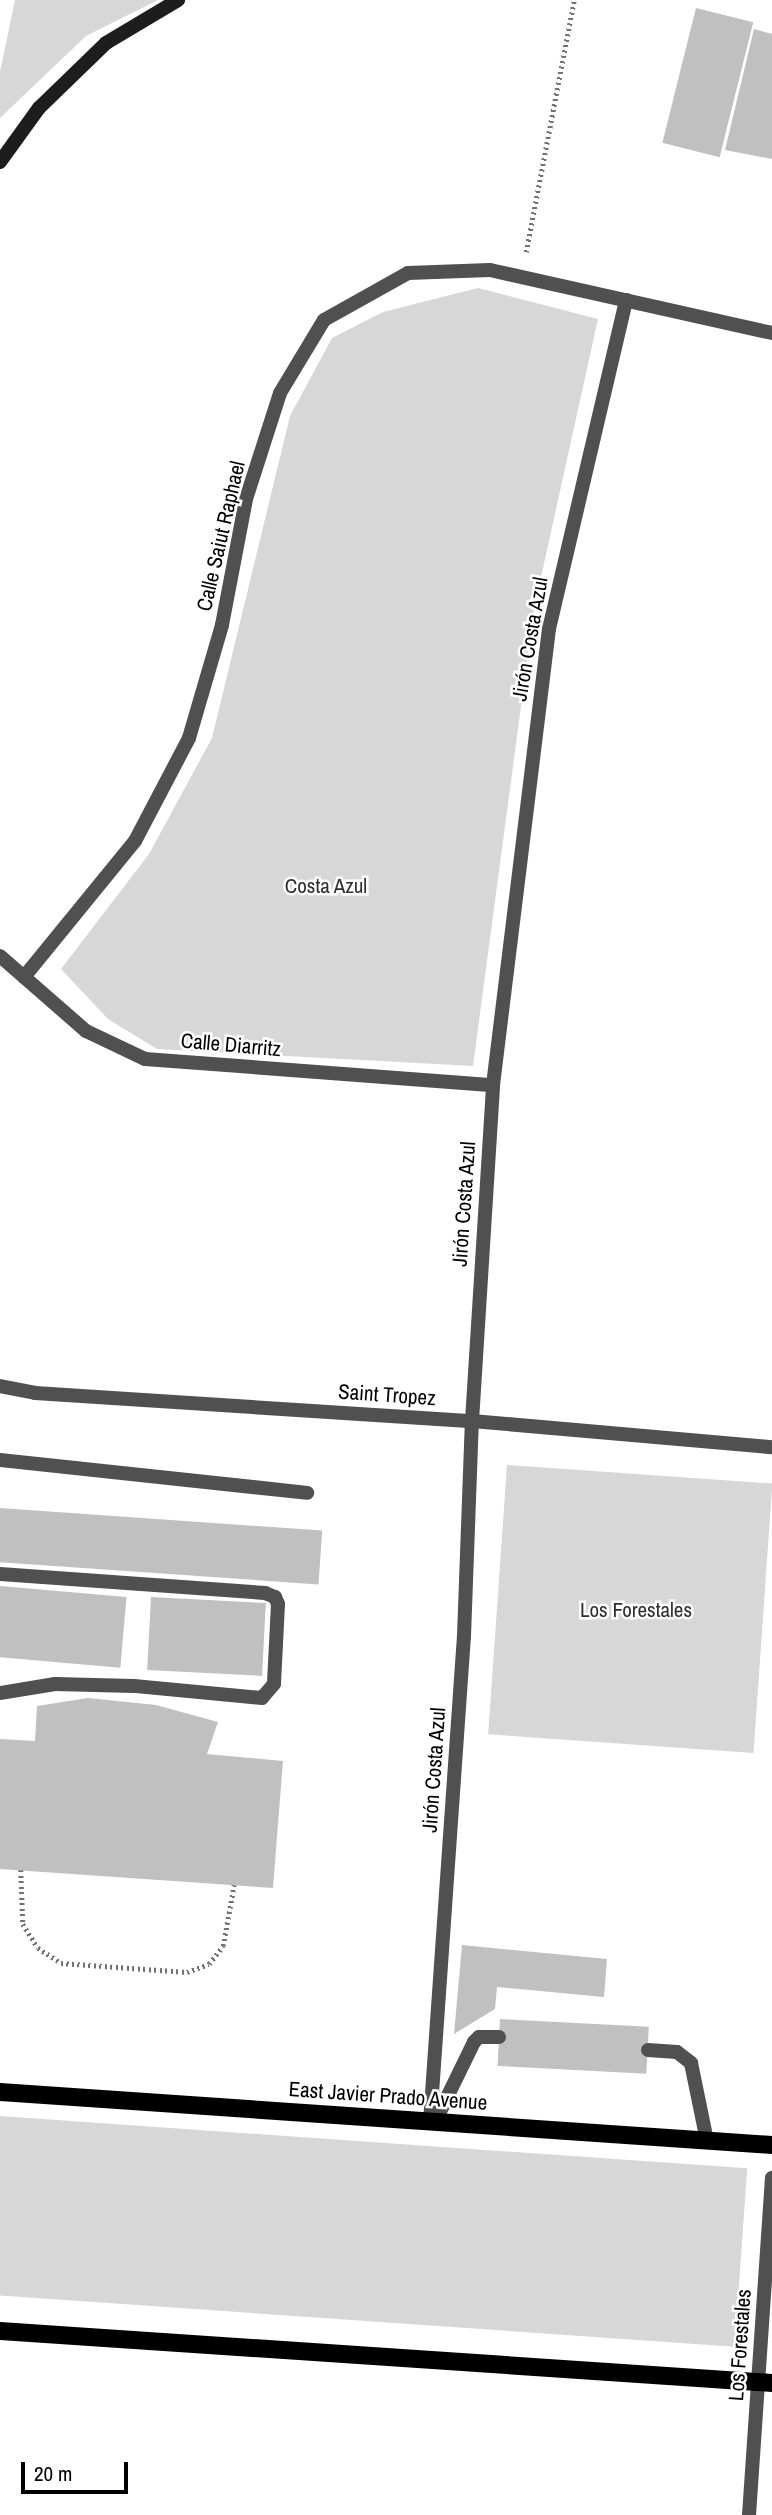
<!DOCTYPE html>
<meta charset="utf-8">
<style>
body{margin:0}
#map{position:relative;width:772px;height:2515px;overflow:hidden;background:#fff;font-family:"Archivo Narrow",sans-serif}
div>[style]{position:absolute}
.green>*{inset:0;background:#d7d7d7;transform-origin:0 0}
.building>*{inset:0;background:#c0c0c0;transform-origin:0 0}
.path>*{height:4.5px;margin-top:-2.25px;transform-origin:0;background:repeating-linear-gradient(90deg,#727272 0 2px,transparent 0 5.5px)}
.lane>*{height:14px;margin:-7px;padding:0 7px;transform-origin:7px;border-radius:7px;background:#505050}
.street>*{height:14px;margin:-7px;padding:0 7px;transform-origin:7px;border-radius:7px;background:#505050}
.secondary>*{height:14px;margin:-7px;padding:0 7px;transform-origin:7px;border-radius:7px;background:#1d1d1d}
.primary>*{height:18px;margin:-9px;padding:0 9px;transform-origin:9px;border-radius:9px;background:#000}
span{translate:-50% -50%;white-space:nowrap;text-align:center;line-height:1.15;-webkit-text-stroke:5px #fff;paint-order:stroke}
.street-label{font-size:21px;color:#000}
.park-label{font-size:21px;color:#2e2e2e}
.scale{position:absolute;left:21px;top:2462px;width:107px;height:32px;box-sizing:border-box;border:4px solid #000;border-top:0;padding-left:9px;font-size:21px;line-height:24px;white-space:nowrap;color:#000;-webkit-text-stroke:5px #fff;paint-order:stroke}
</style>
<div id="map">
<div class="green">
<div style="clip-path:polygon(15px 0,158px 0,86px 36px,0 118px,0 72px)"></div>
<div style="clip-path:polygon(478px 288px,598px 319px,534px 609px,473px 1066px,157px 1049px,108px 1019px,61px 969px,149px 854px,212px 738px,290px 416px,332px 338px,383px 312px)"></div>
<div style="left:507px;top:1465px;width:266px;height:270px;rotate:4deg"></div>
<div style="left:0;top:2116px;width:749px;height:179px;rotate:4deg"></div>
</div>
<div class="building">
<div style="left:696px;top:8px;width:59px;height:139px;rotate:14deg"></div>
<div style="clip-path:polygon(754px 29px,772px 34px,772px 159px,725px 150px)"></div>
<div style="left:0;top:1508px;width:323px;height:54px;rotate:4deg"></div>
<div style="left:0;top:1586px;width:127px;height:71px;rotate:5deg"></div>
<div style="left:151px;top:1597px;width:115px;height:73px;rotate:3deg"></div>
<div style="clip-path:polygon(88px 1698px,156px 1705px,218px 1722px,207px 1754px,283px 1761px,273px 1888px,0 1869px,0 1739px,35px 1741px,37px 1706px)"></div>
<div style="clip-path:polygon(462px 1945px,607px 1959px,604px 1997px,497px 1987px,495px 2009px,454px 2034px)"></div>
<div style="left:500px;top:2019px;width:149px;height:47px;rotate:3deg"></div>
</div>
<div class="path">
<div style="left:526px;top:252px;width:257px;rotate:-79.2deg"></div>
<div style="left:21px;top:1870px;width:54px;rotate:87.9deg"></div>
<div style="left:23px;top:1924px;width:28px;rotate:58deg"></div>
<div style="left:38px;top:1948px;width:27px;rotate:33deg"></div>
<div style="left:61px;top:1963px;width:126px;rotate:4.1deg"></div>
<div style="left:187px;top:1972px;width:23px;rotate:-20deg"></div>
<div style="left:209px;top:1964px;width:23px;rotate:-52deg"></div>
<div style="left:223px;top:1946px;width:62px;rotate:-79.8deg"></div>
</div>
<div class="lane">
<div style="left:0;top:1460px;width:309px;rotate:6.1deg"></div>
<div style="left:0;top:1574px;width:266px;rotate:4.1deg"></div>
<div style="left:265px;top:1593px;width:11px;rotate:22deg"></div>
<div style="left:275px;top:1597px;width:8px;rotate:67deg"></div>
<div style="left:278px;top:1604px;width:80px;rotate:92.9deg"></div>
<div style="left:274px;top:1684px;width:18px;rotate:131deg"></div>
<div style="left:262px;top:1698px;width:129px;rotate:-174.6deg"></div>
<div style="left:134px;top:1686px;width:79px;rotate:-178.5deg"></div>
<div style="left:55px;top:1684px;width:56px;rotate:170.7deg"></div>
<div style="left:648px;top:2050px;width:29px;rotate:4deg"></div>
<div style="left:677px;top:2052px;width:18px;rotate:38deg"></div>
<div style="left:691px;top:2063px;width:80px;rotate:78.4deg"></div>
<div style="left:435px;top:2122px;width:89px;rotate:-64deg"></div>
<div style="left:474px;top:2042px;width:7px;rotate:-45deg"></div>
<div style="left:479px;top:2037px;width:20px"></div>
</div>
<div class="street">
<div style="left:0;top:956px;width:114px;rotate:41.1deg"></div>
<div style="left:86px;top:1031px;width:65px;rotate:25.4deg"></div>
<div style="left:145px;top:1059px;width:349px;rotate:4.3deg"></div>
<div style="left:24px;top:977px;width:176px;rotate:-50.8deg"></div>
<div style="left:135px;top:841px;width:116px;rotate:-62.3deg"></div>
<div style="left:189px;top:738px;width:118px;rotate:-73.7deg"></div>
<div style="left:222px;top:625px;width:128px;rotate:-79.2deg"></div>
<div style="left:246px;top:499px;width:111px;rotate:-72.2deg"></div>
<div style="left:280px;top:393px;width:85px;rotate:-58.9deg"></div>
<div style="left:324px;top:320px;width:96px;rotate:-29.2deg"></div>
<div style="left:408px;top:273px;width:82px;rotate:-2.1deg"></div>
<div style="left:490px;top:270px;width:289px;rotate:12.6deg"></div>
<div style="left:0;top:1386px;width:36px;rotate:11deg"></div>
<div style="left:35px;top:1393px;width:438px;rotate:3.7deg"></div>
<div style="left:472px;top:1421px;width:301px;rotate:5deg"></div>
<div style="left:430px;top:2122px;width:487px;rotate:-86deg"></div>
<div style="left:464px;top:1636px;width:215px;rotate:-87.9deg"></div>
<div style="left:472px;top:1421px;width:337px;rotate:-86.4deg"></div>
<div style="left:493px;top:1085px;width:459px;rotate:-83deg"></div>
<div style="left:549px;top:629px;width:338px;rotate:-76.8deg"></div>
<div style="left:749px;top:2515px;width:338px;rotate:-86.1deg"></div>
</div>
<div class="secondary">
<div style="left:0;top:162px;width:67px;rotate:-54.2deg"></div>
<div style="left:39px;top:108px;width:93px;rotate:-44.1deg"></div>
<div style="left:106px;top:43px;width:84px;rotate:-30.8deg"></div>
</div>
<div class="primary">
<div style="left:0;top:2092px;width:774px;rotate:3.93deg"></div>
<div style="left:0;top:2331px;width:774px;rotate:3.85deg"></div>
</div>
<div class="street-label">
<span style="left:221px;top:536px;rotate:-77deg">Calle Saiut Raphael</span>
<span style="left:530px;top:639px;rotate:-80deg">Jirón Costa Azul</span>
<span style="left:231px;top:1045px;rotate:5deg">Calle Diarritz</span>
<span style="left:464px;top:1204px;rotate:-86deg">Jirón Costa Azul</span>
<span style="left:387px;top:1395px;rotate:4deg">Saint Tropez</span>
<span style="left:434px;top:1770px;rotate:-86deg">Jirón Costa Azul</span>
<span style="left:388px;top:2096px;rotate:4deg">East Javier Prado Avenue</span>
<span style="left:740px;top:2345px;rotate:-86deg">Los Forestales</span>
</div>
<div class="park-label">
<span style="left:326px;top:886px">Costa Azul</span>
<span style="left:636px;top:1610px">Los Forestales</span>
</div>
<div class="scale">20 m</div>
</div>
